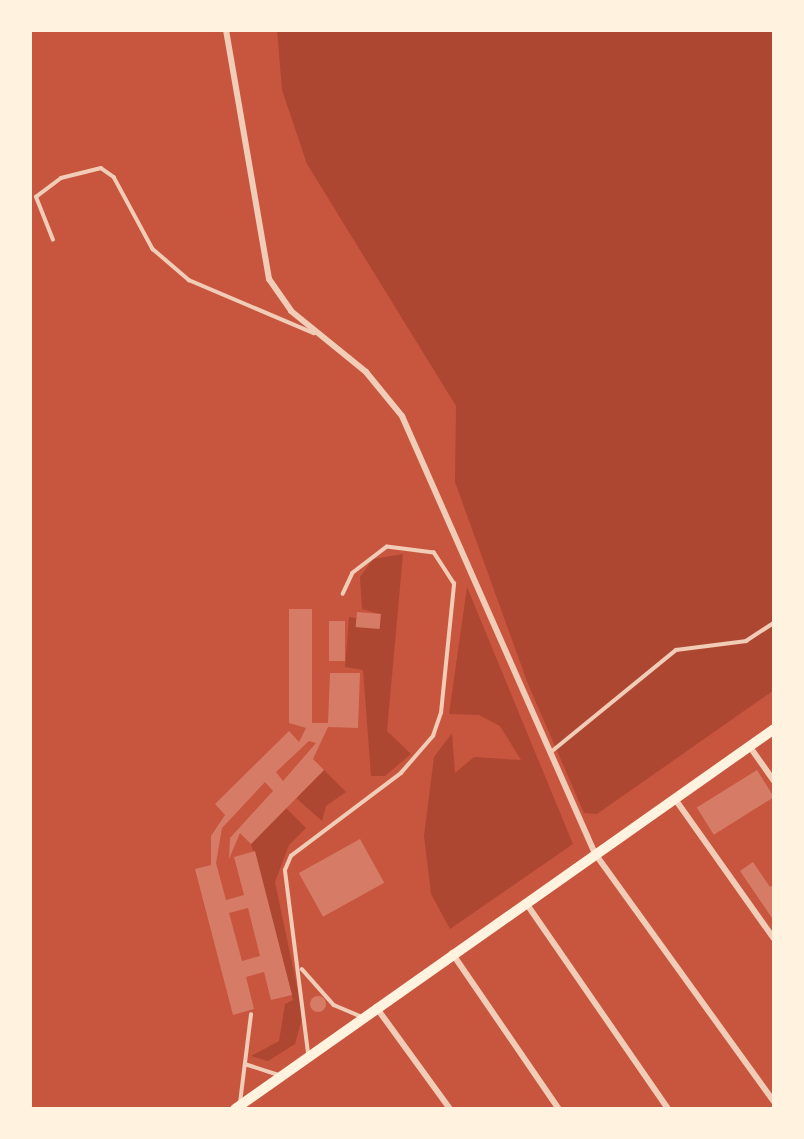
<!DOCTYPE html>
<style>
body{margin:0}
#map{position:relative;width:804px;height:1139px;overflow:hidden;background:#c8553d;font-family:Literata,serif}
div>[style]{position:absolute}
.green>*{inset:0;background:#ae4732}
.building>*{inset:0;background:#d67c66;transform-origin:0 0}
.round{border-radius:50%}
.service>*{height:3.5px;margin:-1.75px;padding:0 1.75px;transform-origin:1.75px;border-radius:1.75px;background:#f1ccb7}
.minor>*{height:6px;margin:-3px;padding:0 3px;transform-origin:3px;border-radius:3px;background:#f1ccb7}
.primary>*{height:10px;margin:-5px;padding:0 5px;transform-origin:5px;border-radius:5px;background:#fff3e0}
span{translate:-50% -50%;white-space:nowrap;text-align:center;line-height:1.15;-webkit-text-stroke:5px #fff3e0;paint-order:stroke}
.frame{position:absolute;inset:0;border:32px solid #fff3e0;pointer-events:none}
</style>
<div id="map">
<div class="green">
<div style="clip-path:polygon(277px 30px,774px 30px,774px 690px,597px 814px,584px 813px,528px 684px,455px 482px,456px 406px,307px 164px,282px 90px)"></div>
<div style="clip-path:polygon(403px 554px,387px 731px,411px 754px,385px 776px,371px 776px,363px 670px,345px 667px,349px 617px,356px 618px,356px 627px,379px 628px,380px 614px,362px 609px,360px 577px,373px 559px)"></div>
<div style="clip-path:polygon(467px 587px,573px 844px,450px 929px,431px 894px,424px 836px,434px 757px,452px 733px,455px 773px,474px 757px,521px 760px,500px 726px,479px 715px,449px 714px)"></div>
<div style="clip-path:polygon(324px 770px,346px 792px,326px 806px,322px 821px,296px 798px)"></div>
<div style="clip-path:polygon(286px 808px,306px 828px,289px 845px,275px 882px,303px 1015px,295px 1044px,268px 1061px,251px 1056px,279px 1041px,285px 1004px,293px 1000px,251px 844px)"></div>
</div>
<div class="building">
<div style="clip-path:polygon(evenodd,289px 609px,312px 609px,312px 723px,328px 723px,330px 673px,360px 673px,358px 728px,328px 727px,313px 759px,324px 770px,251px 844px,240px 833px,229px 859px,230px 838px,273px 791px,265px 782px,222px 828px,216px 863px,226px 900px,244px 895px,234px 857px,255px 851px,292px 995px,271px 1000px,264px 972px,246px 977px,254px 1009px,233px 1015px,195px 869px,211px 865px,211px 836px,225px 815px,215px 804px,289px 731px,299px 742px,306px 728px,289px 723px,289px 609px,309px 741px,316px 743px,283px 781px,276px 772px,309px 741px,289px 609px,248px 908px,260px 956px,242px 961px,229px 913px,248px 908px)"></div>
<div style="left:357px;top:612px;width:24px;height:15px;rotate:5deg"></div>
<div style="left:329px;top:621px;width:16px;height:40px"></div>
<div style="left:757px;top:770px;width:32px;height:71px;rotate:58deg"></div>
<div style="left:360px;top:839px;width:50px;height:70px;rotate:61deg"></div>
<div style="clip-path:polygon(753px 862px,770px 887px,774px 884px,774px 921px,740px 871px)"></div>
<div class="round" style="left:310px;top:996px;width:16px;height:16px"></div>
</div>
<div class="service">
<div style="left:53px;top:240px;width:46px;rotate:-111.6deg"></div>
<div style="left:36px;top:197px;width:31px;rotate:-37deg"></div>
<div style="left:61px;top:178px;width:41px;rotate:-14deg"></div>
<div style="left:101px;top:168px;width:16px;rotate:35deg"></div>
<div style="left:114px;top:177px;width:82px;rotate:61.6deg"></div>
<div style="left:153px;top:249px;width:48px;rotate:40.7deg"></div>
<div style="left:189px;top:280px;width:136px;rotate:23deg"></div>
<div style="left:551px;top:752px;width:161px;rotate:-39.2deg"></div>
<div style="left:676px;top:650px;width:71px;rotate:-7.3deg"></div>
<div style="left:746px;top:641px;width:33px;rotate:-33deg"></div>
<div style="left:302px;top:969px;width:48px;rotate:48.4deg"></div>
<div style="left:334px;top:1005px;width:30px;rotate:23deg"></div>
<div style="left:308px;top:1053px;width:184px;rotate:-97.2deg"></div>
<div style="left:285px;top:870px;width:15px;rotate:-67deg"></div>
<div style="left:291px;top:856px;width:138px;rotate:-37deg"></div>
<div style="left:401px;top:773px;width:49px;rotate:-49.1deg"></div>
<div style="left:433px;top:736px;width:24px;rotate:-71deg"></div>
<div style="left:441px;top:713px;width:130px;rotate:-84.2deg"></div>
<div style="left:454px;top:584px;width:37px;rotate:-123deg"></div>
<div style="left:434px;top:553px;width:47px;rotate:-172.7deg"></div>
<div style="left:387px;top:547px;width:43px;rotate:142.6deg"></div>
<div style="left:353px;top:573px;width:23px;rotate:115deg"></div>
<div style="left:245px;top:1064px;width:36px;rotate:18deg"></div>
<div style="left:240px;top:1103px;width:89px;rotate:-82.9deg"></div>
</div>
<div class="minor">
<div style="left:226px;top:30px;width:253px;rotate:80.2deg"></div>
<div style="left:269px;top:279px;width:39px;rotate:55deg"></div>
<div style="left:291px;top:311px;width:97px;rotate:39.1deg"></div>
<div style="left:366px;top:372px;width:57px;rotate:50.7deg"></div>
<div style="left:402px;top:416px;width:480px;rotate:66.2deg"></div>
<div style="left:596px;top:855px;width:304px;rotate:54.2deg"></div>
<div style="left:750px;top:747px;width:42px;rotate:54.8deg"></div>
<div style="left:675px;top:799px;width:171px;rotate:54.7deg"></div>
<div style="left:526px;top:903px;width:250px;rotate:55.4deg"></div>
<div style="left:452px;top:953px;width:189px;rotate:55.6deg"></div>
<div style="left:376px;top:1007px;width:126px;rotate:54deg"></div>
</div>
<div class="primary">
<div style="left:235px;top:1109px;width:659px;rotate:-35.18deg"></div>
</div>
<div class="frame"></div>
</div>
